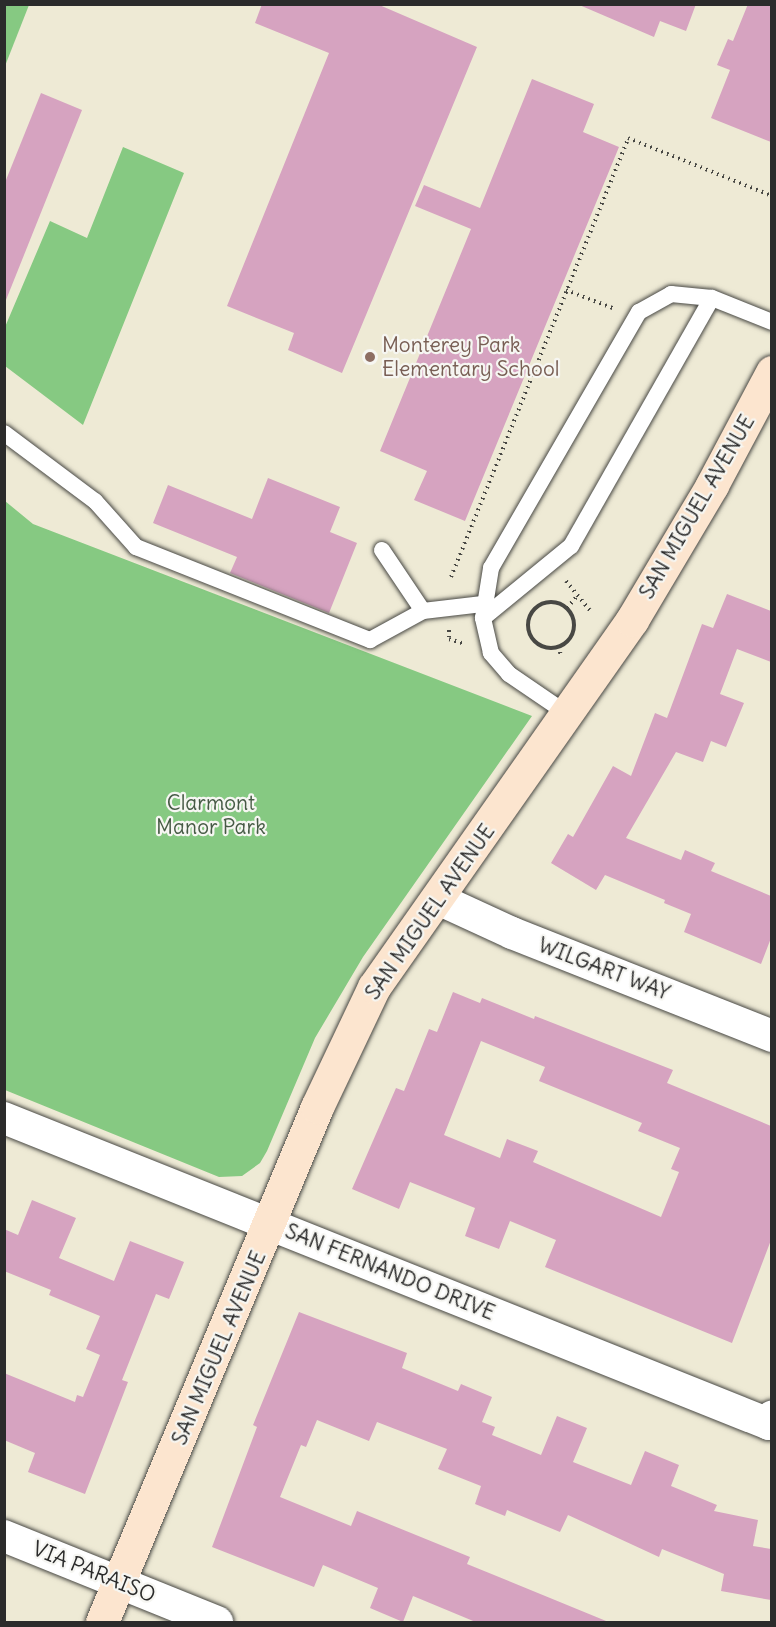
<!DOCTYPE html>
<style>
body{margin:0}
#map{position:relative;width:776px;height:1627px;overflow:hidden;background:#eeead5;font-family:Delius,sans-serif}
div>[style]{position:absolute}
.green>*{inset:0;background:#86c982}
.building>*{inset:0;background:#d6a3c0}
.path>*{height:4px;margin-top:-2px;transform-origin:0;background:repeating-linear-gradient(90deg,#484844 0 1.5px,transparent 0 6px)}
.path>.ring{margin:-2px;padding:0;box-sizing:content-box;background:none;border:4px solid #484844;border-radius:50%}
.roads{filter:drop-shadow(0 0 2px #484844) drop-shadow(0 0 2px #484844)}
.lane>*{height:16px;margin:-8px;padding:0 8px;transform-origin:8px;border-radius:8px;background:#fff}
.street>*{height:32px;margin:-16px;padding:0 16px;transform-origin:16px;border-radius:16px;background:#fff}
.secondary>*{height:33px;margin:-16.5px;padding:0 16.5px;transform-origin:16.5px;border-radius:16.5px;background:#fce5cf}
.dots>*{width:16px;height:16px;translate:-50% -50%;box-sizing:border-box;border:3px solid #f6f6f2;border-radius:50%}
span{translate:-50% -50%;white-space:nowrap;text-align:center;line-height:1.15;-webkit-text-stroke:4.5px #f6f6f2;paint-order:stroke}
.education-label{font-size:21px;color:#785e54}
.left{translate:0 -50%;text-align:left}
.street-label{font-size:21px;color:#2b2b2b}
.park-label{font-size:21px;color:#465a45}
.frame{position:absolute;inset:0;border:6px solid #2b2b2b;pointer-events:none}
</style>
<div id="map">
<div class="green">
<div style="clip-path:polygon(5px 4px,29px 5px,5px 66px,4px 5px)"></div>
<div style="clip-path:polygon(123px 147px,184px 173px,83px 425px,5px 366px,5px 327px,50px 221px,87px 238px)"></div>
<div style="clip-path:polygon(5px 501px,33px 524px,532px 716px,363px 957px,315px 1038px,267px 1151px,260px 1163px,242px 1176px,219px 1177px,5px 1090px)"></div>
</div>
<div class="building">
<div style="clip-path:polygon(262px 4px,377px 4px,477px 47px,342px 373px,288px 350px,294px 333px,227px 306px,329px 53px,255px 23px)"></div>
<div style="clip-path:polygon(577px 4px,696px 4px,686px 31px,660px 21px,654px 37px)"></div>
<div style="clip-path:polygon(748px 4px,771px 4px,771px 142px,711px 118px,730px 70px,717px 65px,728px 39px,733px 41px)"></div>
<div style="clip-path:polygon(532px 79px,594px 104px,583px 132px,619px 147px,465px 521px,414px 500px,427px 471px,380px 451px,471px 229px,415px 206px,424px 185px,480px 208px)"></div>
<div style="clip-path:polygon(41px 93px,82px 110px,6px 300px,4px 185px)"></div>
<div style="clip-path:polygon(268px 478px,340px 507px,330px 532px,357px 543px,329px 613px,230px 573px,237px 557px,153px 523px,168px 485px,252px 519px)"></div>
<div style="clip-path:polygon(727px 594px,771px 611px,771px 662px,737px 649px,720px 694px,744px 703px,726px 747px,711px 741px,703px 762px,676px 752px,626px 838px,681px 860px,685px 850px,715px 863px,711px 871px,771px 896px,771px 938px,761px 964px,684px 932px,691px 914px,664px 903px,665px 900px,605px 875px,596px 890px,551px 863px,568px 834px,573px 837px,613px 766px,631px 776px,655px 713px,667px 718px,702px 624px,713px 628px)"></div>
<div style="clip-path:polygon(evenodd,453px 992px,480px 1003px,482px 998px,534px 1019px,535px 1016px,673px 1070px,667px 1083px,771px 1126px,771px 1240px,732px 1343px,545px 1267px,556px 1240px,510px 1221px,499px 1249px,465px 1236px,475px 1208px,410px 1182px,399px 1209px,352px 1189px,396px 1088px,404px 1091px,429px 1029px,437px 1032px,453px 992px,481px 1041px,545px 1067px,539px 1081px,642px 1123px,638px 1131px,680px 1148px,671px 1169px,679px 1172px,661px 1217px,533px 1162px,538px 1151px,507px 1139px,500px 1158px,444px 1135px,481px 1041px)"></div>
<div style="clip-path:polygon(32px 1200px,76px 1218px,59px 1258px,114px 1281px,130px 1241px,184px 1262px,169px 1299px,156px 1294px,122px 1380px,128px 1382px,85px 1494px,28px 1472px,35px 1453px,4px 1440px,4px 1373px,75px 1402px,77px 1395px,83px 1397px,100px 1355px,86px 1349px,100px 1316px,49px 1295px,51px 1290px,4px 1271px,4px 1229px,18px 1235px)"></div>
<div style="clip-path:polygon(299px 1312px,407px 1353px,402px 1368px,458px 1391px,461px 1384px,492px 1397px,482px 1422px,495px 1427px,492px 1435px,541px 1455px,557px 1416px,587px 1428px,573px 1462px,631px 1485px,645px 1451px,679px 1465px,671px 1486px,717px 1505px,714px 1511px,758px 1520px,753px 1546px,771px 1549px,771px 1600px,721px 1591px,724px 1574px,662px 1549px,659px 1557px,568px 1515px,560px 1532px,507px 1510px,505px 1516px,475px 1504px,481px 1486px,438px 1469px,447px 1449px,377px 1422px,369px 1441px,317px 1420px,306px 1447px,301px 1445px,280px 1497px,351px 1526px,357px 1511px,470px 1557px,467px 1564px,611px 1623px,478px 1623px,413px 1596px,403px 1622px,370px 1608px,378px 1588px,323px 1565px,314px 1587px,212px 1547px,257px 1427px,253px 1425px)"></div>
</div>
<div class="path">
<div style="left:566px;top:290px;width:53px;rotate:21.2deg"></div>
<div style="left:451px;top:577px;width:473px;rotate:-68deg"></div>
<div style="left:628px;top:138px;width:155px;rotate:21.9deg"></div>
<div style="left:566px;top:581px;width:41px;rotate:50.9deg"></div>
<div class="ring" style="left:528px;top:602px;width:42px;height:42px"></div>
<div style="left:567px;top:608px;width:17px;rotate:-50deg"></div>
<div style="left:449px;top:630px;width:9px;rotate:90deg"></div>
<div style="left:449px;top:639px;width:16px;rotate:18deg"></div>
<div style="left:559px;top:646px;width:11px;rotate:80deg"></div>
</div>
<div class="roads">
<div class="lane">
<div style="left:4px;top:433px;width:114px;rotate:36.8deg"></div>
<div style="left:95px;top:501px;width:62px;rotate:48.3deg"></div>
<div style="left:136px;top:547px;width:252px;rotate:21.7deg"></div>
<div style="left:370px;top:640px;width:60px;rotate:-28.7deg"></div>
<div style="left:423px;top:611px;width:60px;rotate:-6.7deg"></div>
<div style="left:382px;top:550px;width:73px;rotate:56.1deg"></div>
<div style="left:483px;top:618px;width:114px;rotate:-39.3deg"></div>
<div style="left:571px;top:546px;width:285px;rotate:-60.4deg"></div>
<div style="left:712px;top:298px;width:65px;rotate:21.8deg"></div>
<div style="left:569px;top:715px;width:73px;rotate:-145.7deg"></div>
<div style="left:509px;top:674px;width:28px;rotate:-131deg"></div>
<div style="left:491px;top:653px;width:36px;rotate:-103deg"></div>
<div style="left:483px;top:618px;width:51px;rotate:-80.9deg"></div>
<div style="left:491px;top:568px;width:296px;rotate:-60deg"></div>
<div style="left:639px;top:312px;width:37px;rotate:-29deg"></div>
<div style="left:671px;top:294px;width:41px;rotate:5.6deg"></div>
</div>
<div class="street">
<div style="left:438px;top:899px;width:81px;rotate:24.7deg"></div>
<div style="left:512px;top:933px;width:280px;rotate:21.6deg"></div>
<div style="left:4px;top:1118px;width:824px;rotate:21.8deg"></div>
<div style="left:769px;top:1424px;width:8px;rotate:-67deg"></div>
<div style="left:4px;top:1536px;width:230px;rotate:22deg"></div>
</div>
<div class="secondary">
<div style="left:102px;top:1622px;width:558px;rotate:-67.34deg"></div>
<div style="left:317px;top:1107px;width:133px;rotate:-64.6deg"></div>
<div style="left:374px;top:987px;width:449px;rotate:-54.9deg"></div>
<div style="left:632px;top:620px;width:157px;rotate:-59.3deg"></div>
<div style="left:712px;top:485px;width:128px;rotate:-62deg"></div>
</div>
</div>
<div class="dots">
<div style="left:370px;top:357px;background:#8d6e63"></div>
</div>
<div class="education-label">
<span class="left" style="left:382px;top:357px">Monterey Park<br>Elementary School</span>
</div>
<div class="street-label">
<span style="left:697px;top:507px;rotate:-60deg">SAN MIGUEL AVENUE</span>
<span style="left:430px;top:912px;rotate:-55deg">SAN MIGUEL AVENUE</span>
<span style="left:604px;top:969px;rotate:21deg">WILGART WAY</span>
<span style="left:390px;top:1272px;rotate:22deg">SAN FERNANDO DRIVE</span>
<span style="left:219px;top:1348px;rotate:-67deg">SAN MIGUEL AVENUE</span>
<span style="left:94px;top:1572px;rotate:22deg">VIA PARAISO</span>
</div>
<div class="park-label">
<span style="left:211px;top:815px">Clarmont<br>Manor Park</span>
</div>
<div class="frame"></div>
</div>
